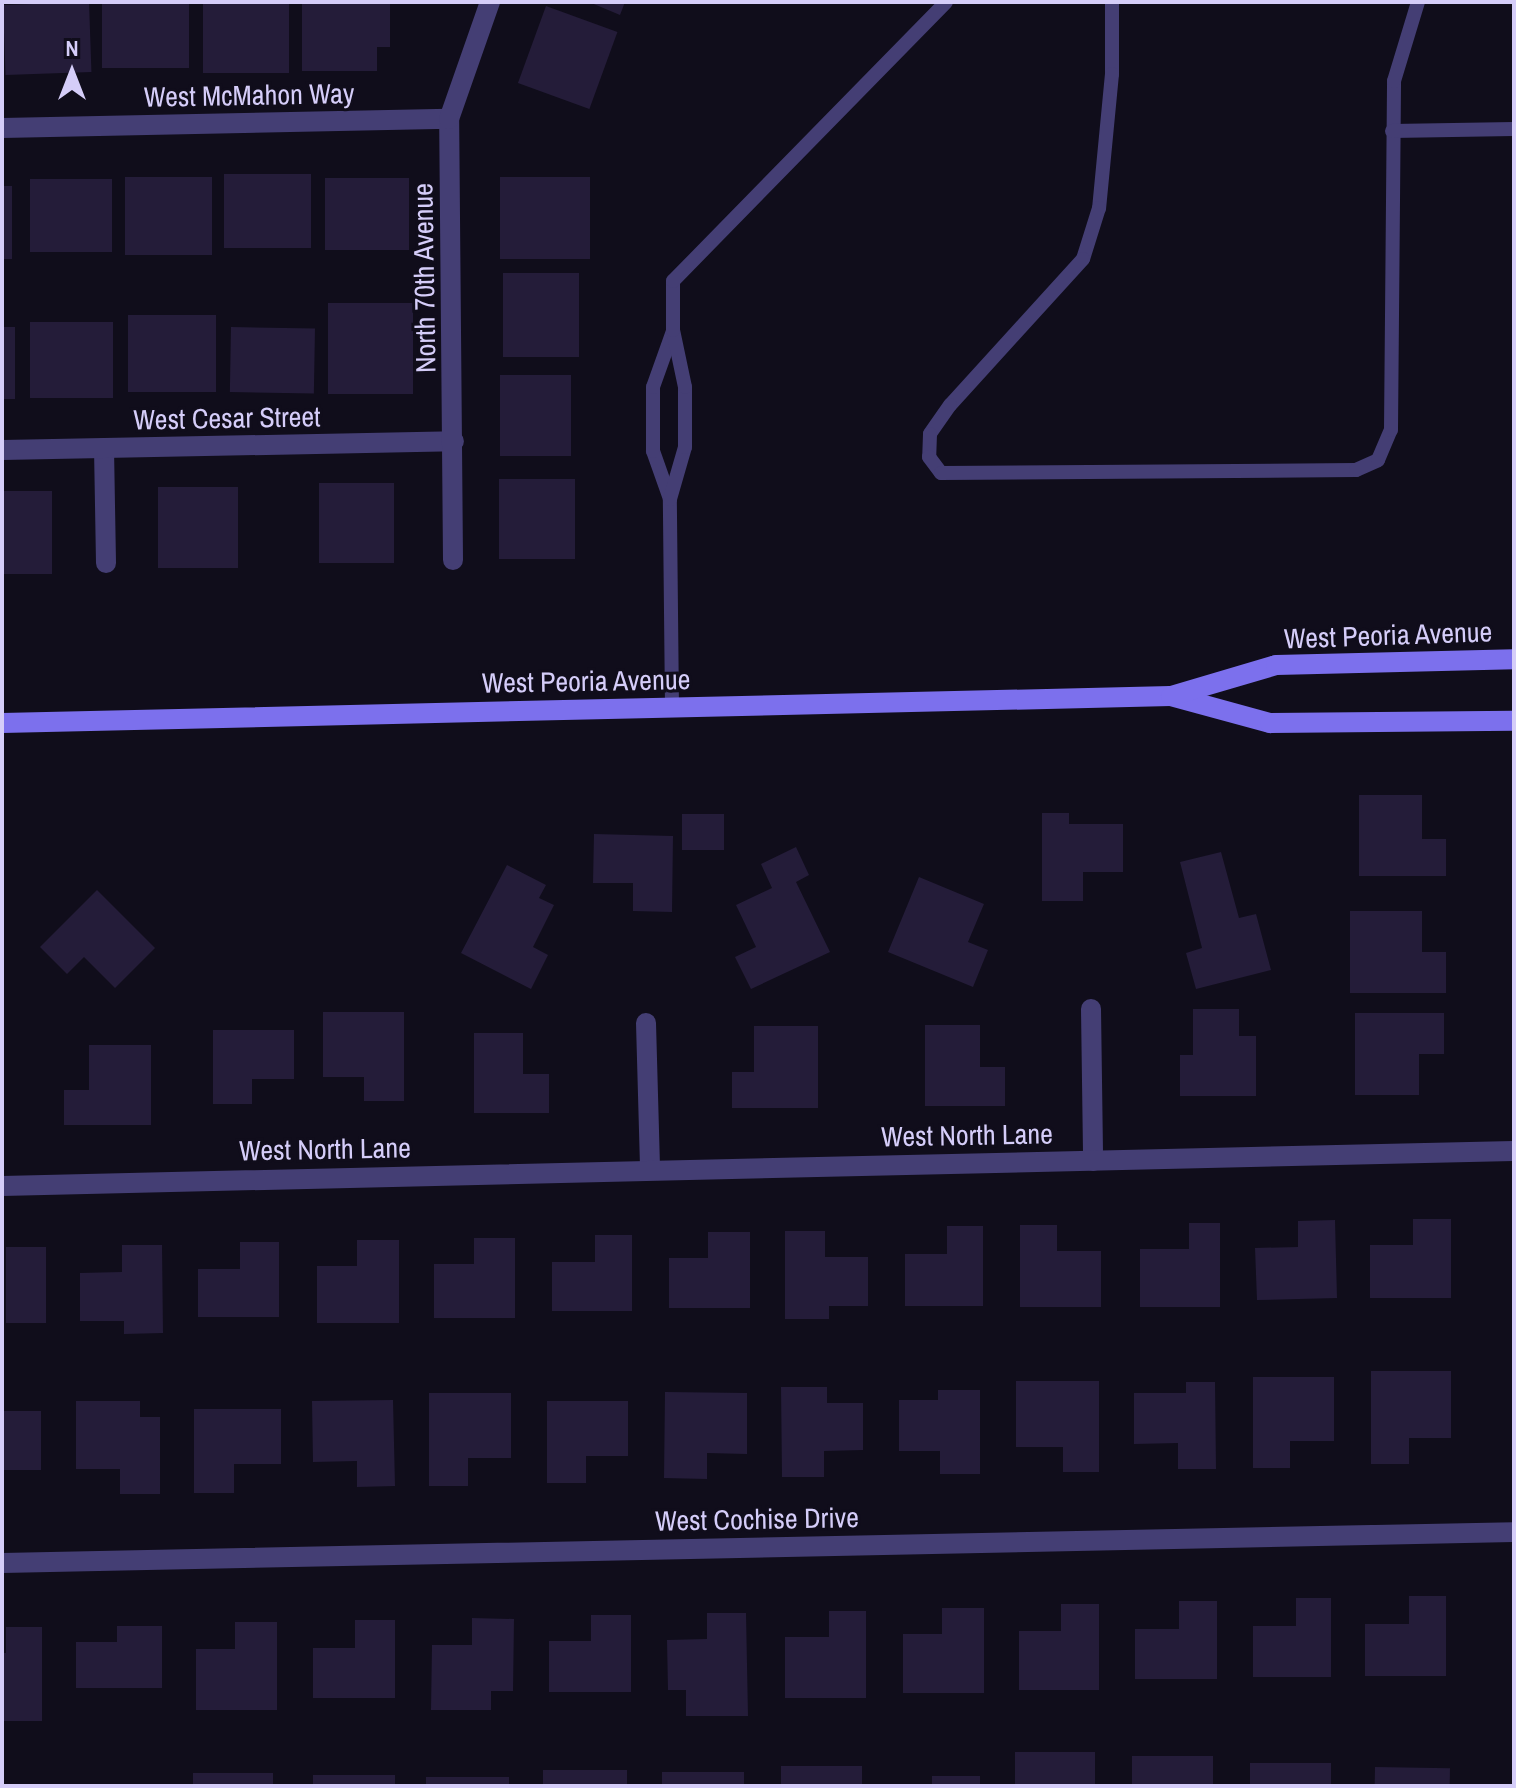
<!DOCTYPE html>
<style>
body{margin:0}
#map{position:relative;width:1516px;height:1788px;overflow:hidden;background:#100d1b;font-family:"Archivo Narrow",sans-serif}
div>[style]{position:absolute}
.building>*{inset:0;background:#241c39;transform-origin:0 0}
.lane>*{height:14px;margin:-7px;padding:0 7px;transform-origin:7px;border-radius:7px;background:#443e74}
.street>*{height:20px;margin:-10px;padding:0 10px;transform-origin:10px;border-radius:10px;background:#443e74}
.secondary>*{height:20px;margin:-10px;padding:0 10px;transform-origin:10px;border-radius:10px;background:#7c70ed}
span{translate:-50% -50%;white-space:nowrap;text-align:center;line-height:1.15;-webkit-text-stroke:6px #100d1b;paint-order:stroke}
.street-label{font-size:28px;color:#d5cdf9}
.frame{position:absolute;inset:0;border:4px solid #d5cdf9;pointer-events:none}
.north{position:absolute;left:32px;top:32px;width:80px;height:80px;-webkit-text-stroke:6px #100d1b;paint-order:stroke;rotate:0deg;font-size:22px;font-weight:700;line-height:32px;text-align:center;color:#d5cdf9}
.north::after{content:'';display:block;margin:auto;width:28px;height:36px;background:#d5cdf9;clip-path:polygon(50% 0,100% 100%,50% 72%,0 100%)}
</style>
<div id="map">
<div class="building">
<div style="left:89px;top:2px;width:70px;height:86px;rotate:88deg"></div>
<div style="left:102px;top:2px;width:87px;height:66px"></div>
<div style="left:203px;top:2px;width:86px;height:71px"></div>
<div style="clip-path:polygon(302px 2px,390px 2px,390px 47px,377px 47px,377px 71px,302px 71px)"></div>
<div style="clip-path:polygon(589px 2px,625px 2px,620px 15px)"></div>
<div style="left:546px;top:6px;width:76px;height:82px;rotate:20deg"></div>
<div style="left:224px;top:174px;width:87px;height:74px"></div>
<div style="left:125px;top:177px;width:87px;height:78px"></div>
<div style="left:500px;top:177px;width:90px;height:82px"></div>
<div style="left:325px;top:178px;width:84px;height:72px"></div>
<div style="left:30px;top:179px;width:82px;height:73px"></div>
<div style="left:2px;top:186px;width:10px;height:73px"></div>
<div style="left:503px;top:273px;width:76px;height:84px"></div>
<div style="left:328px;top:303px;width:85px;height:91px"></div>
<div style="left:128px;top:315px;width:88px;height:77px"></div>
<div style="left:30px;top:322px;width:83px;height:76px"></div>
<div style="left:2px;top:327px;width:13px;height:72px"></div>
<div style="left:231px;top:327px;width:84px;height:65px;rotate:1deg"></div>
<div style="left:500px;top:375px;width:71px;height:81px"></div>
<div style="left:499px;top:479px;width:76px;height:80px"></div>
<div style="left:319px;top:483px;width:75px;height:80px"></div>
<div style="left:158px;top:487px;width:80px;height:81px"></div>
<div style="left:2px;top:491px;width:50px;height:83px"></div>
<div style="clip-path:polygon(1359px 795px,1422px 795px,1422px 839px,1446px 839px,1446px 876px,1359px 876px)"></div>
<div style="clip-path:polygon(1042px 813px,1069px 813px,1069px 824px,1123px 824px,1123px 872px,1083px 872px,1083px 901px,1042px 901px)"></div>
<div style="left:682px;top:814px;width:42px;height:36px"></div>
<div style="clip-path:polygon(594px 834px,673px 836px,672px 912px,633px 911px,633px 883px,593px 883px)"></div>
<div style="clip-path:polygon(796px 847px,809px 875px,796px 882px,830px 952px,751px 989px,735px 957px,756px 947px,736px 905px,772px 888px,761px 864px)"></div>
<div style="clip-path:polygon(1221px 852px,1239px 918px,1256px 914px,1271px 970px,1196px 989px,1186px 953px,1202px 948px,1180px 862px)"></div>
<div style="clip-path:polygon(507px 865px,546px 885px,539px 898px,554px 905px,533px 947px,548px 955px,531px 989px,461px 953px)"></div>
<div style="clip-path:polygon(919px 877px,984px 904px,968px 942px,988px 950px,973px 987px,888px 952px)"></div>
<div style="clip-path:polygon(97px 890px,155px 948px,115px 988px,84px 957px,67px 974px,40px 947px)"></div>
<div style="clip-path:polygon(1350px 911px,1422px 911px,1422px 952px,1446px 952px,1446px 993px,1350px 993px)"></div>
<div style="clip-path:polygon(1193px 1009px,1239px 1009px,1239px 1036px,1256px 1036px,1256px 1096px,1180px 1096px,1180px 1055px,1193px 1055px)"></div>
<div style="clip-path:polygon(323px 1012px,404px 1012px,404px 1101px,364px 1101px,364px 1077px,323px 1077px)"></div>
<div style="clip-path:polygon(1355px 1013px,1444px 1013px,1444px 1054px,1419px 1054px,1419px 1095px,1355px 1095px)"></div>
<div style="clip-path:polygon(925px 1025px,980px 1025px,980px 1067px,1005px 1067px,1005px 1106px,925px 1106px)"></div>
<div style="clip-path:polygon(754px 1026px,818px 1026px,818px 1108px,732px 1108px,732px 1072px,754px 1072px)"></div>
<div style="clip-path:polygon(213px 1030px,294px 1030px,294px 1079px,252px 1079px,252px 1104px,213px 1104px)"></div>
<div style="clip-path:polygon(474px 1033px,523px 1033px,523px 1074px,549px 1074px,549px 1113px,474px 1113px)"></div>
<div style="clip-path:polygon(89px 1045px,151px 1045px,151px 1125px,64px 1125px,64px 1090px,89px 1090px)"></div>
<div style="clip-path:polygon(1413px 1219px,1451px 1219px,1451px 1298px,1370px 1298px,1370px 1245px,1413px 1245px)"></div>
<div style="clip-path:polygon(1335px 1220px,1337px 1298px,1257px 1300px,1255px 1248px,1298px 1247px,1298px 1221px)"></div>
<div style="clip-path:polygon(1189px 1223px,1220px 1223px,1220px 1307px,1140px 1307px,1140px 1249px,1189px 1249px)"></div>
<div style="clip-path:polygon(1020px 1225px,1057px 1225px,1057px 1251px,1101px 1251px,1101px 1307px,1020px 1307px)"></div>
<div style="clip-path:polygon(947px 1226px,983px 1226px,983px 1306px,905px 1306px,905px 1254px,947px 1254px)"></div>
<div style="clip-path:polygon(785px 1231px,825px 1231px,825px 1257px,868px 1257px,868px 1306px,829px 1306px,829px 1319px,785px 1319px)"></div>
<div style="clip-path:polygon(708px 1232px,750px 1232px,750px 1308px,669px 1308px,669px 1258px,708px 1258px)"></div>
<div style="clip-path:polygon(595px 1235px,632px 1235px,632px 1311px,552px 1311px,552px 1262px,595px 1262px)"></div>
<div style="clip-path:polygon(474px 1238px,515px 1238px,515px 1318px,434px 1318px,434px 1264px,474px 1264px)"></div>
<div style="clip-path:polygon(357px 1240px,399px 1240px,399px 1323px,317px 1323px,317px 1266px,357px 1266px)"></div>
<div style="clip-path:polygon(240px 1242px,279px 1242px,279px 1317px,198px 1317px,198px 1269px,240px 1269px)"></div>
<div style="clip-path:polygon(122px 1245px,162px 1245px,163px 1333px,124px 1334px,124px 1321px,80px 1321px,80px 1273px,122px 1272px)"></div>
<div style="left:6px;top:1247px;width:40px;height:76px"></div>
<div style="clip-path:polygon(1371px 1371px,1451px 1371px,1451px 1438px,1409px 1438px,1409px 1464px,1371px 1464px)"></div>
<div style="clip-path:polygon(1253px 1377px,1334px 1377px,1334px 1441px,1290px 1441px,1290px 1468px,1253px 1468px)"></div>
<div style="clip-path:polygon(1016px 1381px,1099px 1381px,1099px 1472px,1063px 1472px,1063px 1447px,1016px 1447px)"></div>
<div style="clip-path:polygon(1186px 1382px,1215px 1382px,1216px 1469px,1178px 1469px,1178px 1443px,1134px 1444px,1134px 1393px,1186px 1393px)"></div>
<div style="clip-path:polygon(781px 1387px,827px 1387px,827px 1403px,863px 1403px,863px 1450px,824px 1451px,824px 1477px,782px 1477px)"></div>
<div style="clip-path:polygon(938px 1390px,980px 1390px,980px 1474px,940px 1474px,940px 1451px,899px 1451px,899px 1400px,938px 1400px)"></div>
<div style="clip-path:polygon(665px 1392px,747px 1393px,747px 1454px,707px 1453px,707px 1479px,664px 1478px)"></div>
<div style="clip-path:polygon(429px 1393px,511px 1393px,511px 1458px,468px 1458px,468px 1486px,429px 1486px)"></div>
<div style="clip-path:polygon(393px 1400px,395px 1486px,357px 1487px,357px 1461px,313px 1462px,312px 1401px)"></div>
<div style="clip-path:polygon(76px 1401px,140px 1401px,140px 1417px,160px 1417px,160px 1494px,120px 1494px,120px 1469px,76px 1469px)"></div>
<div style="clip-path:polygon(547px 1401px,628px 1401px,628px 1456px,586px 1456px,586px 1483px,547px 1483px)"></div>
<div style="clip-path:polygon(194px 1409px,281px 1409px,281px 1464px,234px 1464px,234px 1493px,194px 1493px)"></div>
<div style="left:2px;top:1411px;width:39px;height:59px"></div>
<div style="clip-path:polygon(1409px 1596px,1446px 1596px,1446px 1676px,1365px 1676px,1365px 1624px,1409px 1624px)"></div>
<div style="clip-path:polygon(1296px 1598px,1331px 1598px,1331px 1677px,1253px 1677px,1253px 1626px,1296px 1626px)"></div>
<div style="clip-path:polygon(1179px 1601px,1217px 1601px,1217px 1679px,1135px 1679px,1135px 1629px,1179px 1629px)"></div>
<div style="clip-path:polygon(1061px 1604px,1099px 1604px,1099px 1690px,1019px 1690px,1019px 1631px,1061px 1631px)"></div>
<div style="clip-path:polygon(942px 1608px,984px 1608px,984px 1693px,903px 1693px,903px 1634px,942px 1634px)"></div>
<div style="clip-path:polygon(829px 1611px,866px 1611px,866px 1698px,785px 1698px,785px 1637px,829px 1637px)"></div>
<div style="clip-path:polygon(707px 1613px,746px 1613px,748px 1716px,686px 1716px,686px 1690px,668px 1690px,667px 1640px,707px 1639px)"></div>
<div style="clip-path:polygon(591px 1615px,631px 1615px,631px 1692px,549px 1692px,549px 1641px,591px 1641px)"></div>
<div style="clip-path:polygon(472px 1618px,514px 1619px,513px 1691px,491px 1691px,491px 1710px,431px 1710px,432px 1645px,472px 1645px)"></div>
<div style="clip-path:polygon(355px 1620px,395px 1620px,395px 1698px,313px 1698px,313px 1648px,355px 1648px)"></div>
<div style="clip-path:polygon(235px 1622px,277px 1622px,277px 1710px,196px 1710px,196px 1649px,235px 1649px)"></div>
<div style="clip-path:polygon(117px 1626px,162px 1626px,162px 1688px,76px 1688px,76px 1642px,117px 1642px)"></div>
<div style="clip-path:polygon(6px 1627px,42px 1627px,42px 1721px,2px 1721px,2px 1653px,6px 1653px)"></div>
<div style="left:1015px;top:1752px;width:80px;height:34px"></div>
<div style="left:1132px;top:1756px;width:81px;height:30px"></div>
<div style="left:1250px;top:1763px;width:81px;height:23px"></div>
<div style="left:781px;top:1766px;width:81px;height:20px"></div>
<div style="left:1375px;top:1767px;width:75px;height:19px;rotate:1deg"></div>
<div style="left:543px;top:1770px;width:84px;height:16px"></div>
<div style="left:662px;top:1772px;width:82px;height:14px"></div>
<div style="left:193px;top:1773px;width:80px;height:13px"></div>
<div style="left:313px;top:1775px;width:82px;height:11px"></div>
<div style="left:932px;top:1776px;width:48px;height:10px"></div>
<div style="left:426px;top:1777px;width:83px;height:9px"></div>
</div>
<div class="lane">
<div style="left:1112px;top:2px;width:72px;rotate:90deg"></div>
<div style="left:1112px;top:74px;width:135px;rotate:95.5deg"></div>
<div style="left:1099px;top:208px;width:53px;rotate:107.4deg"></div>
<div style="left:1083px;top:259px;width:197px;rotate:132.3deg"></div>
<div style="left:950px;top:405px;width:35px;rotate:125deg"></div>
<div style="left:930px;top:434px;width:23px;rotate:92deg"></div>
<div style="left:929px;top:457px;width:20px;rotate:53deg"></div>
<div style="left:941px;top:473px;width:415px;rotate:-0.4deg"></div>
<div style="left:1356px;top:470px;width:24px;rotate:-24deg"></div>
<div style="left:1378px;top:460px;width:33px;rotate:-67deg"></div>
<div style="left:1391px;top:430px;width:349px;rotate:-89.5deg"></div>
<div style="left:1394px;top:81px;width:83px;rotate:-73.1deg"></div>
<div style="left:1392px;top:131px;width:122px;rotate:-0.9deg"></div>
<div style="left:670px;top:499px;width:51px;rotate:-109.5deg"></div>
<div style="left:653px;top:451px;width:64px;rotate:-90deg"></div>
<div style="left:653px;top:387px;width:59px;rotate:-70.3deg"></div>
<div style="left:672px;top:707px;width:208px;rotate:-90.6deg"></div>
<div style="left:670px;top:499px;width:54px;rotate:-73.9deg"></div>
<div style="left:685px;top:447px;width:60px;rotate:-90deg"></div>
<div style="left:685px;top:387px;width:58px;rotate:-101.9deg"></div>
<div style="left:673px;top:330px;width:49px;rotate:-90deg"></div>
<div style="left:673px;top:281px;width:390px;rotate:-45.6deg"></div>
</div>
<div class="street">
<div style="left:2px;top:128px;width:447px;rotate:-1.2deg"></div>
<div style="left:104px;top:448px;width:115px;rotate:89deg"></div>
<div style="left:2px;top:450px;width:452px;rotate:-1.1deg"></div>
<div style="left:453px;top:560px;width:441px;rotate:-90.5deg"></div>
<div style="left:449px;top:119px;width:124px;rotate:-70.7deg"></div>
<div style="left:1091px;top:1009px;width:152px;rotate:89.2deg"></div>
<div style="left:646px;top:1023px;width:147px;rotate:88.4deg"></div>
<div style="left:2px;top:1186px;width:1512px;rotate:-1.33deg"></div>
<div style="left:2px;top:1563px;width:1512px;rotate:-1.17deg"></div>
</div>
<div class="secondary">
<div style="left:1171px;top:696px;width:103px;rotate:15.3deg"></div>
<div style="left:1270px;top:723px;width:244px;rotate:-0.5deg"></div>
<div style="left:2px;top:723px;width:1169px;rotate:-1.32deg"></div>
<div style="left:1171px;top:696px;width:109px;rotate:-16.4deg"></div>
<div style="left:1276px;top:665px;width:238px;rotate:-1.4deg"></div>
</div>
<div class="street-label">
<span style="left:249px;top:95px;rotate:-1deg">West McMahon Way</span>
<span style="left:424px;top:278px;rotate:-91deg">North 70th Avenue</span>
<span style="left:227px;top:418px;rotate:-1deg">West Cesar Street</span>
<span style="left:1388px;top:635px;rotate:-2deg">West Peoria Avenue</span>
<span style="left:586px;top:681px;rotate:-1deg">West Peoria Avenue</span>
<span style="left:967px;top:1135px;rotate:-1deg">West North Lane</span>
<span style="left:325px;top:1149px;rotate:-1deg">West North Lane</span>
<span style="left:757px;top:1519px;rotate:-1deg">West Cochise Drive</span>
</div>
<div class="frame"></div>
<div class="north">N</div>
</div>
